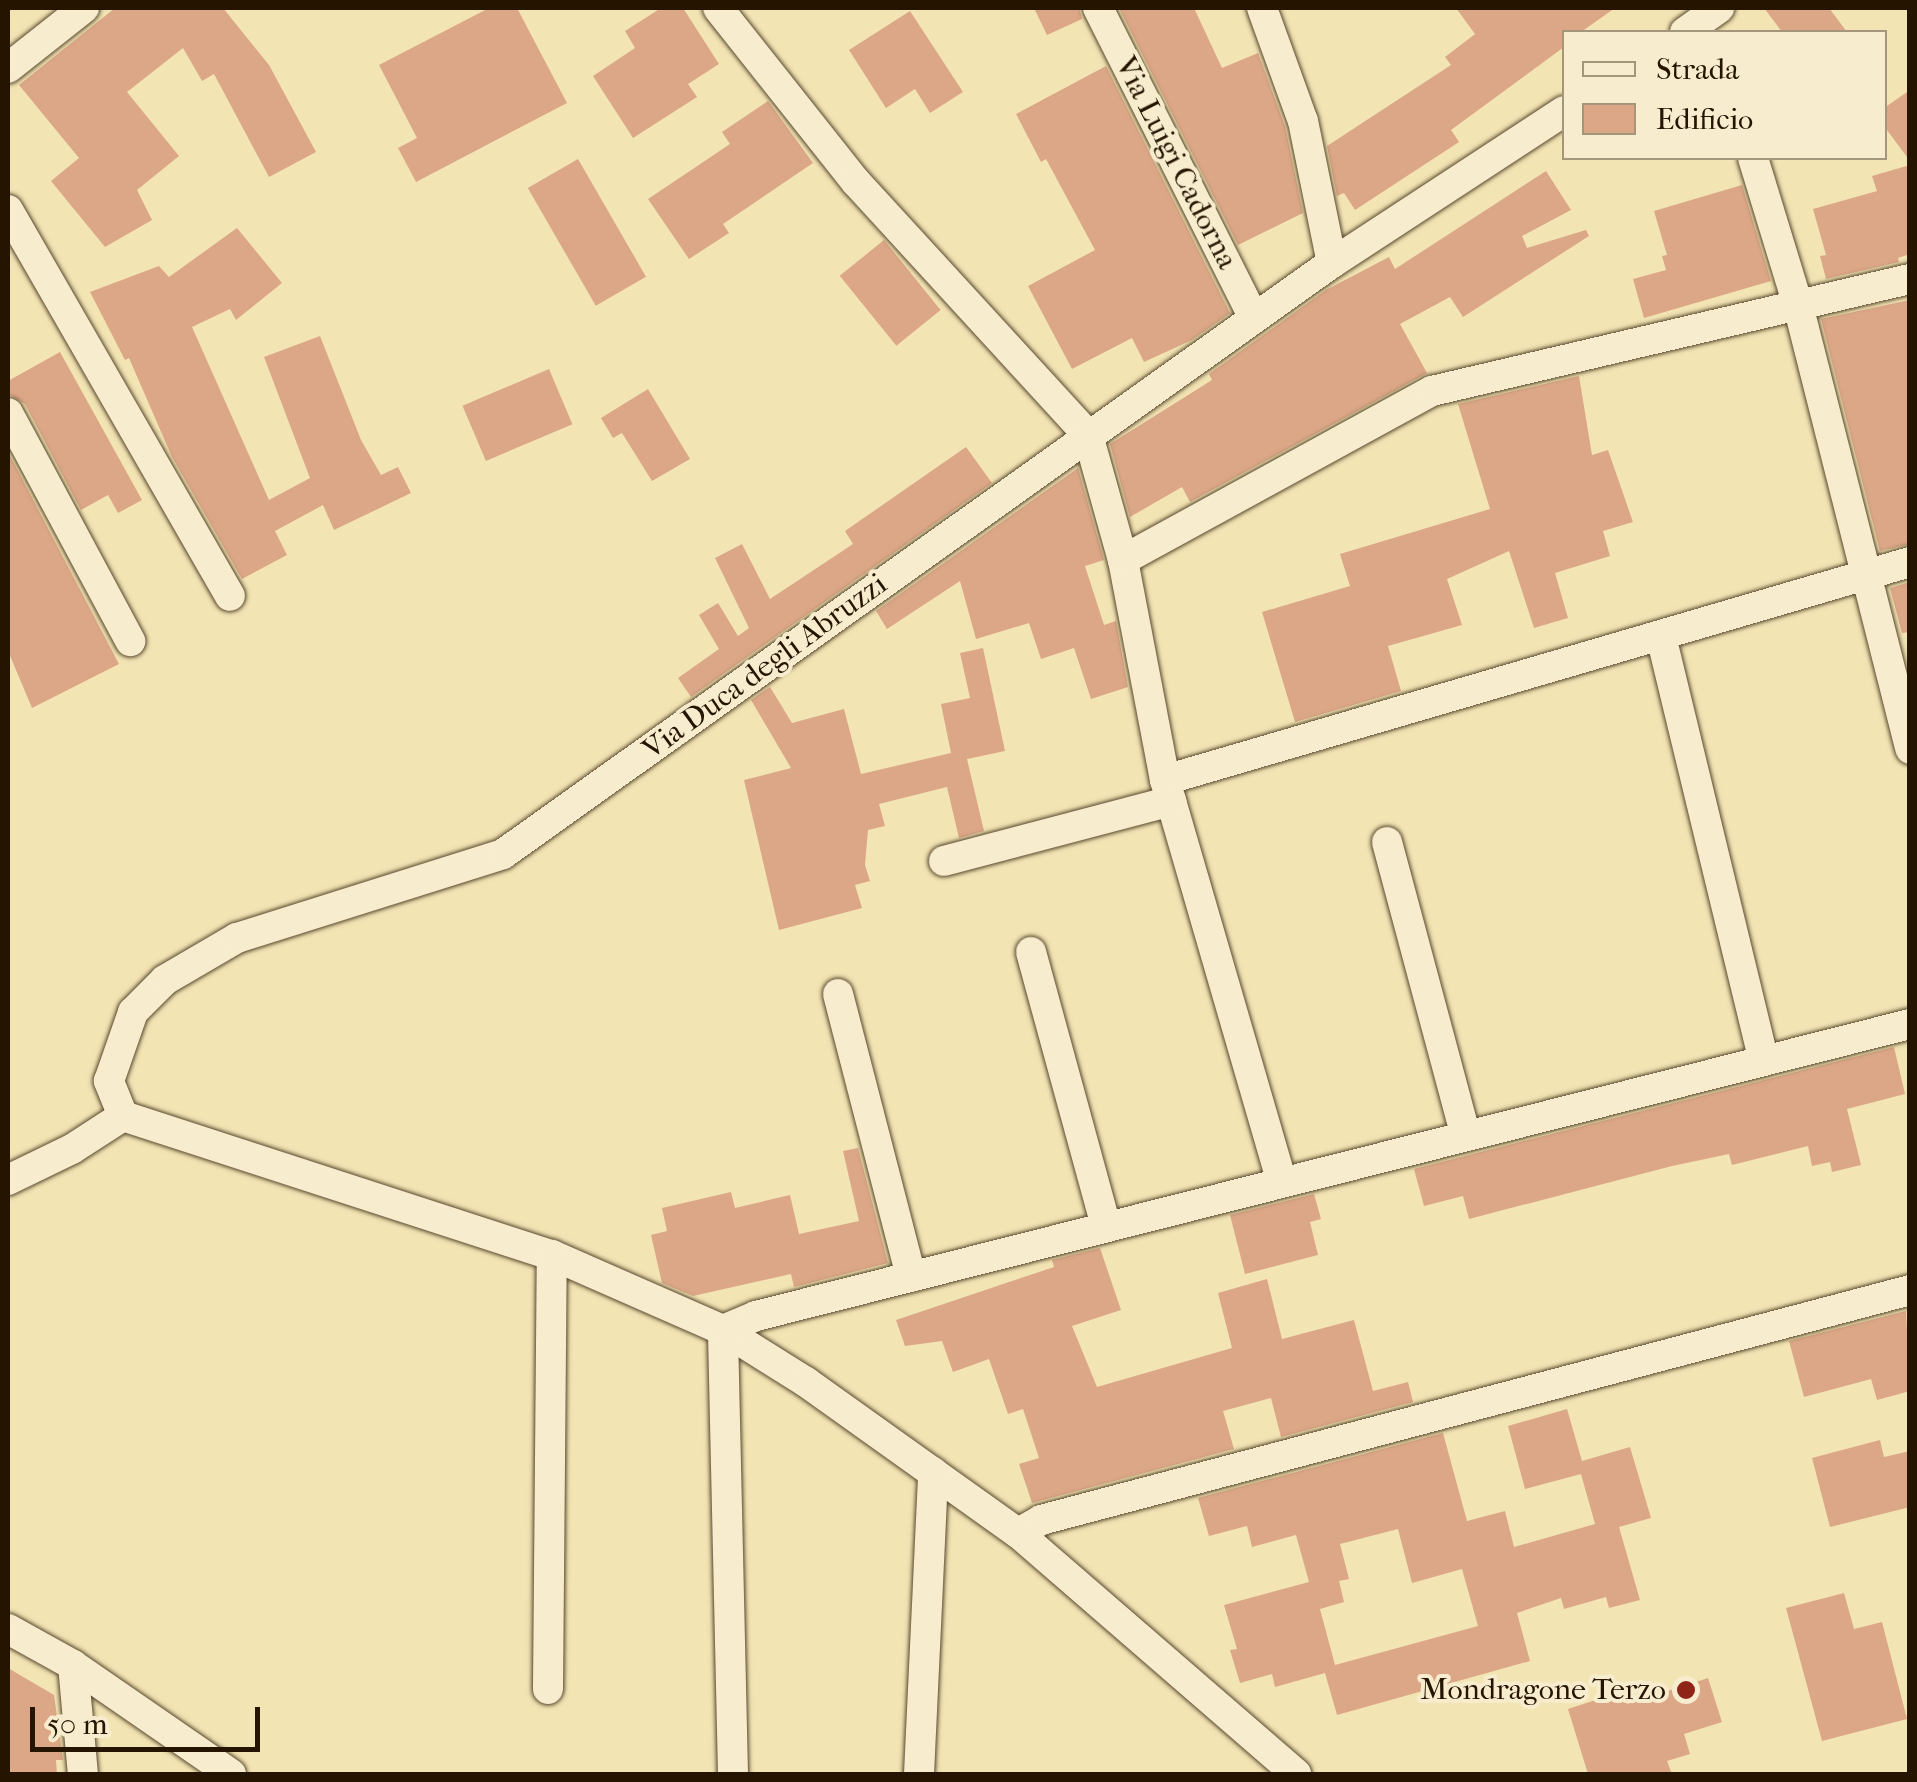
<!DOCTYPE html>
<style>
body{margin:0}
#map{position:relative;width:1917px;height:1782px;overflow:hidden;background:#f3e4b4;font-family:"IM FELL French Canon",serif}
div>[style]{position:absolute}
.building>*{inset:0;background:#dca787;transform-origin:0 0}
.roads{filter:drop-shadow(0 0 2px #58482d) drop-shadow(0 0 2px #58482d)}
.minor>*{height:30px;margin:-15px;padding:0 15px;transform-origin:15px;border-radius:15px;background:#f7edce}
.dots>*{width:28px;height:28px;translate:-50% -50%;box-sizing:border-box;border:5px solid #f7edce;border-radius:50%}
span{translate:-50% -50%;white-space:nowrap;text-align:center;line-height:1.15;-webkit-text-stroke:8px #f7edce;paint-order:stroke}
.street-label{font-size:30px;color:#251400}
.poi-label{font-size:30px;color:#251400}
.right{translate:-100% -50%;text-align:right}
.frame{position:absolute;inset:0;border:10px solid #251400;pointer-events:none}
.legend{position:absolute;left:1562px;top:30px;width:325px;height:130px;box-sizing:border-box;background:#f7edce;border:2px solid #a3967c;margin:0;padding:12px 18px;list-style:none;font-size:30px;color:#251400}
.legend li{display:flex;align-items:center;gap:20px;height:50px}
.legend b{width:50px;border:2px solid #a3967c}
.scale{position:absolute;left:30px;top:1707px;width:230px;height:45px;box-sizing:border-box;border:5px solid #251400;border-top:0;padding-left:12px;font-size:30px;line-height:35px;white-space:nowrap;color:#251400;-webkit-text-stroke:8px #f7edce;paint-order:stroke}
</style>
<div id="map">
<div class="building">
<div style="clip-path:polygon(115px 8px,223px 8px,269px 65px,316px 152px,269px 177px,214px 74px,202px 81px,183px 48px,127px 92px,179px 156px,137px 190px,152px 220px,105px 247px,51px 181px,79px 158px,19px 85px)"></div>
<div style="clip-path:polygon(489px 8px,517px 8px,567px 103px,416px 182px,398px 148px,417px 138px,379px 65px)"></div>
<div style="clip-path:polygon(661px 8px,683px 8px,719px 64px,688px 84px,697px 97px,633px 138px,593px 76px,635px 48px,625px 31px)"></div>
<div style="clip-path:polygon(1034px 8px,1079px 8px,1082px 19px,1047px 35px)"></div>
<div style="clip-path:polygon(1119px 8px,1194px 8px,1222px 68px,1258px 53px,1285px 126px,1303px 213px,1238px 245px)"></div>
<div style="clip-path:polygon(1456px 8px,1615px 8px,1581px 32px,1564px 32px,1564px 47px,1451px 130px,1459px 142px,1355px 210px,1344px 193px,1337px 196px,1327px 146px,1451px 65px,1445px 57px,1475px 34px)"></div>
<div style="clip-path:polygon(1764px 8px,1829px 8px,1847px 32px,1782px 32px)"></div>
<div style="clip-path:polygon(910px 11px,963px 92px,930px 113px,915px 89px,886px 108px,849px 50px)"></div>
<div style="clip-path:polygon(1106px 66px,1230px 313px,1192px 340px,1144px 362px,1132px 338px,1072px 369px,1028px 286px,1095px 250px,1046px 159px,1041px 162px,1016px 114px)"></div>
<div style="clip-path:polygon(1910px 90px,1910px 161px,1884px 126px,1884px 108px)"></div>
<div style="clip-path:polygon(768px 101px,813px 163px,723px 224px,729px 233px,689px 259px,648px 199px,730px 144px,722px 132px)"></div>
<div style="left:578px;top:159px;width:136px;height:58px;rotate:60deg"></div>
<div style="clip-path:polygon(1910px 165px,1910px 254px,1898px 258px,1899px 262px,1826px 279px,1820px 256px,1826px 255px,1813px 209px,1877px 191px,1872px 176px)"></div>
<div style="clip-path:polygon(1546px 171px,1571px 210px,1522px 236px,1527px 248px,1586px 230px,1589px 236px,1463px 317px,1450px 297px,1400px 324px,1427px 373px,1190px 502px,1182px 487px,1130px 517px,1110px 444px,1212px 380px,1209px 374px,1326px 290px,1389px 257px,1395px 269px)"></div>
<div style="clip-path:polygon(1742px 185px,1771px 281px,1644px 318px,1633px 279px,1666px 270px,1662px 256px,1667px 255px,1654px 211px)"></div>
<div style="clip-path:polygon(237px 228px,282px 283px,236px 320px,230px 309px,192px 327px,269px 500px,310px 478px,264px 357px,320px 336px,361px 440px,381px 475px,398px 467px,411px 493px,334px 530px,323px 505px,275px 531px,287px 555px,242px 579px,172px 457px,129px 358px,125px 360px,90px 292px,159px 266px,169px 277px)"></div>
<div style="left:884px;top:240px;width:90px;height:57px;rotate:51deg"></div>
<div style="clip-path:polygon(1910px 300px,1910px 544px,1880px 551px,1821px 319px)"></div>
<div style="clip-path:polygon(60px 352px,142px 500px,118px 513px,108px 495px,81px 510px,25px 404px,8px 394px,8px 381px)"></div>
<div style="left:549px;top:369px;width:60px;height:94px;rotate:67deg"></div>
<div style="clip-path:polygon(1579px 376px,1592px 455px,1608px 450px,1633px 522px,1603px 531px,1610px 556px,1555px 573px,1568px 618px,1534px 628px,1509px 551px,1447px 579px,1462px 625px,1388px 646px,1401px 691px,1295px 722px,1262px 612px,1350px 586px,1340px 554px,1490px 509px,1458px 404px)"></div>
<div style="clip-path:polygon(648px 389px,690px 459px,652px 481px,622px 433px,613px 438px,601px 418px)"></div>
<div style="clip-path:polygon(966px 447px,992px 483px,691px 697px,678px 678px,719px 649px,699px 615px,718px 603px,738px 636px,749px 628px,715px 558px,742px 544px,770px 599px,853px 544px,845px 531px)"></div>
<div style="clip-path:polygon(8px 452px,119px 664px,32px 708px,8px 651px)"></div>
<div style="clip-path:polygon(1078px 468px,1104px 560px,1085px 566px,1104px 625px,1116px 621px,1128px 687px,1091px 699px,1074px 648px,1041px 659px,1029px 623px,976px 639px,960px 581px,887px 629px,876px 611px)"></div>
<div style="clip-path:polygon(1910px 582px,1910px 632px,1902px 633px,1890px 588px)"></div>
<div style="clip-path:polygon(983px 648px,1005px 751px,967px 759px,984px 831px,959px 838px,947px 787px,879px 804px,885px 826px,868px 830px,865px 865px,870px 881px,855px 885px,862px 908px,779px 930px,744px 780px,791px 768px,751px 700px,770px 687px,792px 723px,844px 709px,861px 774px,951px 753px,941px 704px,970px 698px,960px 653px)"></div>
<div style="clip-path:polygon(1894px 1047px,1905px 1094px,1847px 1109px,1861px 1165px,1832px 1172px,1830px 1162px,1812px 1166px,1808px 1146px,1732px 1165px,1729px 1154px,1672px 1166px,1469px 1219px,1463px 1196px,1424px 1206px,1414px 1169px)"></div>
<div style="clip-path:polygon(858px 1148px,888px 1263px,794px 1287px,791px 1274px,693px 1296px,662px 1283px,651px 1235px,667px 1231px,662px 1208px,731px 1192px,735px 1208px,790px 1195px,799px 1234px,859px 1221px,843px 1151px)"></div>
<div style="clip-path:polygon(1314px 1194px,1321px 1219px,1310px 1222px,1318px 1255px,1245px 1274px,1230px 1215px)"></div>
<div style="clip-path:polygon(1100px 1248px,1121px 1310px,1072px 1326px,1097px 1387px,1232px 1348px,1218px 1293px,1267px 1279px,1282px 1339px,1354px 1320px,1373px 1391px,1408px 1382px,1413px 1402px,1281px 1437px,1271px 1398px,1223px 1411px,1234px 1449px,1032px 1503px,1019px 1464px,1039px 1458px,1023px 1409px,1008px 1414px,989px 1359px,953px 1372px,942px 1341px,905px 1346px,896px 1320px,1054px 1267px,1052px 1260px)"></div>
<div style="clip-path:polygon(1906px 1311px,1910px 1391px,1877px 1400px,1871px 1379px,1804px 1397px,1789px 1341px)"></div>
<div style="clip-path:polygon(evenodd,1567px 1409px,1582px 1461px,1630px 1447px,1651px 1518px,1619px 1527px,1640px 1600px,1609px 1608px,1606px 1597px,1564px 1609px,1561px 1598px,1517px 1613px,1530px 1661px,1337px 1715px,1325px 1673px,1275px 1687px,1272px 1674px,1240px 1683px,1230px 1650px,1237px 1649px,1224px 1605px,1309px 1582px,1296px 1535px,1252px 1547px,1247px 1526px,1209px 1536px,1198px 1498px,1443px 1433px,1467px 1521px,1505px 1511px,1514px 1547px,1595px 1524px,1581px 1474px,1525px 1489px,1508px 1426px,1567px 1409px,1398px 1529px,1412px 1583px,1462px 1569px,1478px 1626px,1335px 1665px,1320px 1609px,1344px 1602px,1339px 1581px,1349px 1579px,1340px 1544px,1398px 1529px)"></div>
<div style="clip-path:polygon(1880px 1440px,1884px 1457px,1910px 1451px,1910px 1507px,1830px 1527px,1812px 1458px)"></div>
<div style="clip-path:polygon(1844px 1593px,1854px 1629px,1882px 1622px,1907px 1719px,1822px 1741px,1786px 1608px)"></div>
<div style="clip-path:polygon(8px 1668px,54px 1695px,63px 1760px,56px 1760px,57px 1774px,8px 1774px)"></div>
<div style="clip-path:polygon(1708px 1678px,1722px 1722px,1684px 1734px,1690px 1754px,1667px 1761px,1672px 1774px,1588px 1774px,1568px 1709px,1623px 1691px,1627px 1704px)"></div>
</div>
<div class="roads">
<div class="minor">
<div style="left:718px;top:8px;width:222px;rotate:51.6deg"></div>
<div style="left:856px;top:182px;width:343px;rotate:47.5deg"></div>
<div style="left:1088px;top:435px;width:130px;rotate:74.4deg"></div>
<div style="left:1123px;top:560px;width:224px;rotate:79.2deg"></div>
<div style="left:1165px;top:780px;width:419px;rotate:73.8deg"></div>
<div style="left:1098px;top:8px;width:347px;rotate:63.3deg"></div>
<div style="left:1262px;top:8px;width:120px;rotate:70.1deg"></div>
<div style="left:1303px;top:121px;width:145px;rotate:78.5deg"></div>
<div style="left:1685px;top:32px;width:42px;rotate:-35.2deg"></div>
<div style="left:8px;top:68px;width:97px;rotate:-38.3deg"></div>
<div style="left:1753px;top:158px;width:154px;rotate:73deg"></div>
<div style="left:1798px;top:305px;width:458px;rotate:75.8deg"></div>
<div style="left:8px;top:210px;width:445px;rotate:60.1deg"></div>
<div style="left:8px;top:413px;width:259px;rotate:61.8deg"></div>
<div style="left:1123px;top:560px;width:352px;rotate:-28.7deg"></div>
<div style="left:1432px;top:391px;width:491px;rotate:-13.2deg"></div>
<div style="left:1661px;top:636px;width:437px;rotate:76.4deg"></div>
<div style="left:1165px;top:780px;width:776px;rotate:-16.31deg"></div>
<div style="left:1387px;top:842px;width:304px;rotate:75deg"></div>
<div style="left:944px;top:861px;width:235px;rotate:-14.8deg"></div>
<div style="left:1031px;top:952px;width:285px;rotate:74.7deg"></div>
<div style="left:838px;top:994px;width:292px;rotate:75.5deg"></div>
<div style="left:123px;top:1116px;width:451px;rotate:18deg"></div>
<div style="left:552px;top:1255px;width:187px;rotate:23.7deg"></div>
<div style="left:723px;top:1330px;width:98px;rotate:32.1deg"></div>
<div style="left:806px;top:1382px;width:260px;rotate:35.5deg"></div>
<div style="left:1018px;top:1533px;width:368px;rotate:40.9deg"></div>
<div style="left:8px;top:1180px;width:71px;rotate:-25.8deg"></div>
<div style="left:72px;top:1149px;width:61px;rotate:-32.9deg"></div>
<div style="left:123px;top:1116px;width:38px;rotate:-112deg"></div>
<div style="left:109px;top:1081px;width:73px;rotate:-70.8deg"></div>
<div style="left:133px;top:1012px;width:45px;rotate:-45deg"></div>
<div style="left:165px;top:980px;width:83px;rotate:-30.3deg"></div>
<div style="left:237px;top:938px;width:279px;rotate:-17.5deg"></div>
<div style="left:503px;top:854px;width:1018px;rotate:-35.49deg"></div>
<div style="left:1332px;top:263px;width:277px;rotate:-33.2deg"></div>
<div style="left:1018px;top:1533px;width:26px;rotate:-29deg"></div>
<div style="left:1041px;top:1520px;width:899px;rotate:-14.82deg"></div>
<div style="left:8px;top:1629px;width:74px;rotate:29deg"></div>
<div style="left:73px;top:1665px;width:192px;rotate:34.6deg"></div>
<div style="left:73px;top:1665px;width:109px;rotate:84.8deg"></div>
<div style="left:548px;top:1689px;width:434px;rotate:-89.5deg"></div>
<div style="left:733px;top:1774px;width:444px;rotate:-91.3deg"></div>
<div style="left:723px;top:1330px;width:36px;rotate:-23deg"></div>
<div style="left:756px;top:1316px;width:1190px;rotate:-14.2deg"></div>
<div style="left:919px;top:1774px;width:302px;rotate:-87.3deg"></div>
</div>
</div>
<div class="dots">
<div style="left:1686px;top:1690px;background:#8f2418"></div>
</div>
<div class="street-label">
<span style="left:1176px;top:163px;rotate:63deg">Via Luigi Cadorna</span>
<span style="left:765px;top:667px;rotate:-36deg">Via Duca degli Abruzzi</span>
</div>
<div class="poi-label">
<span class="right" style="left:1666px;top:1690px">Mondragone Terzo</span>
</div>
<div class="frame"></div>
<ul class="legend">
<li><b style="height:12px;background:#f7edce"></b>Strada</li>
<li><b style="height:28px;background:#dca787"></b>Edificio</li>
</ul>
<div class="scale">50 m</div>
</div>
